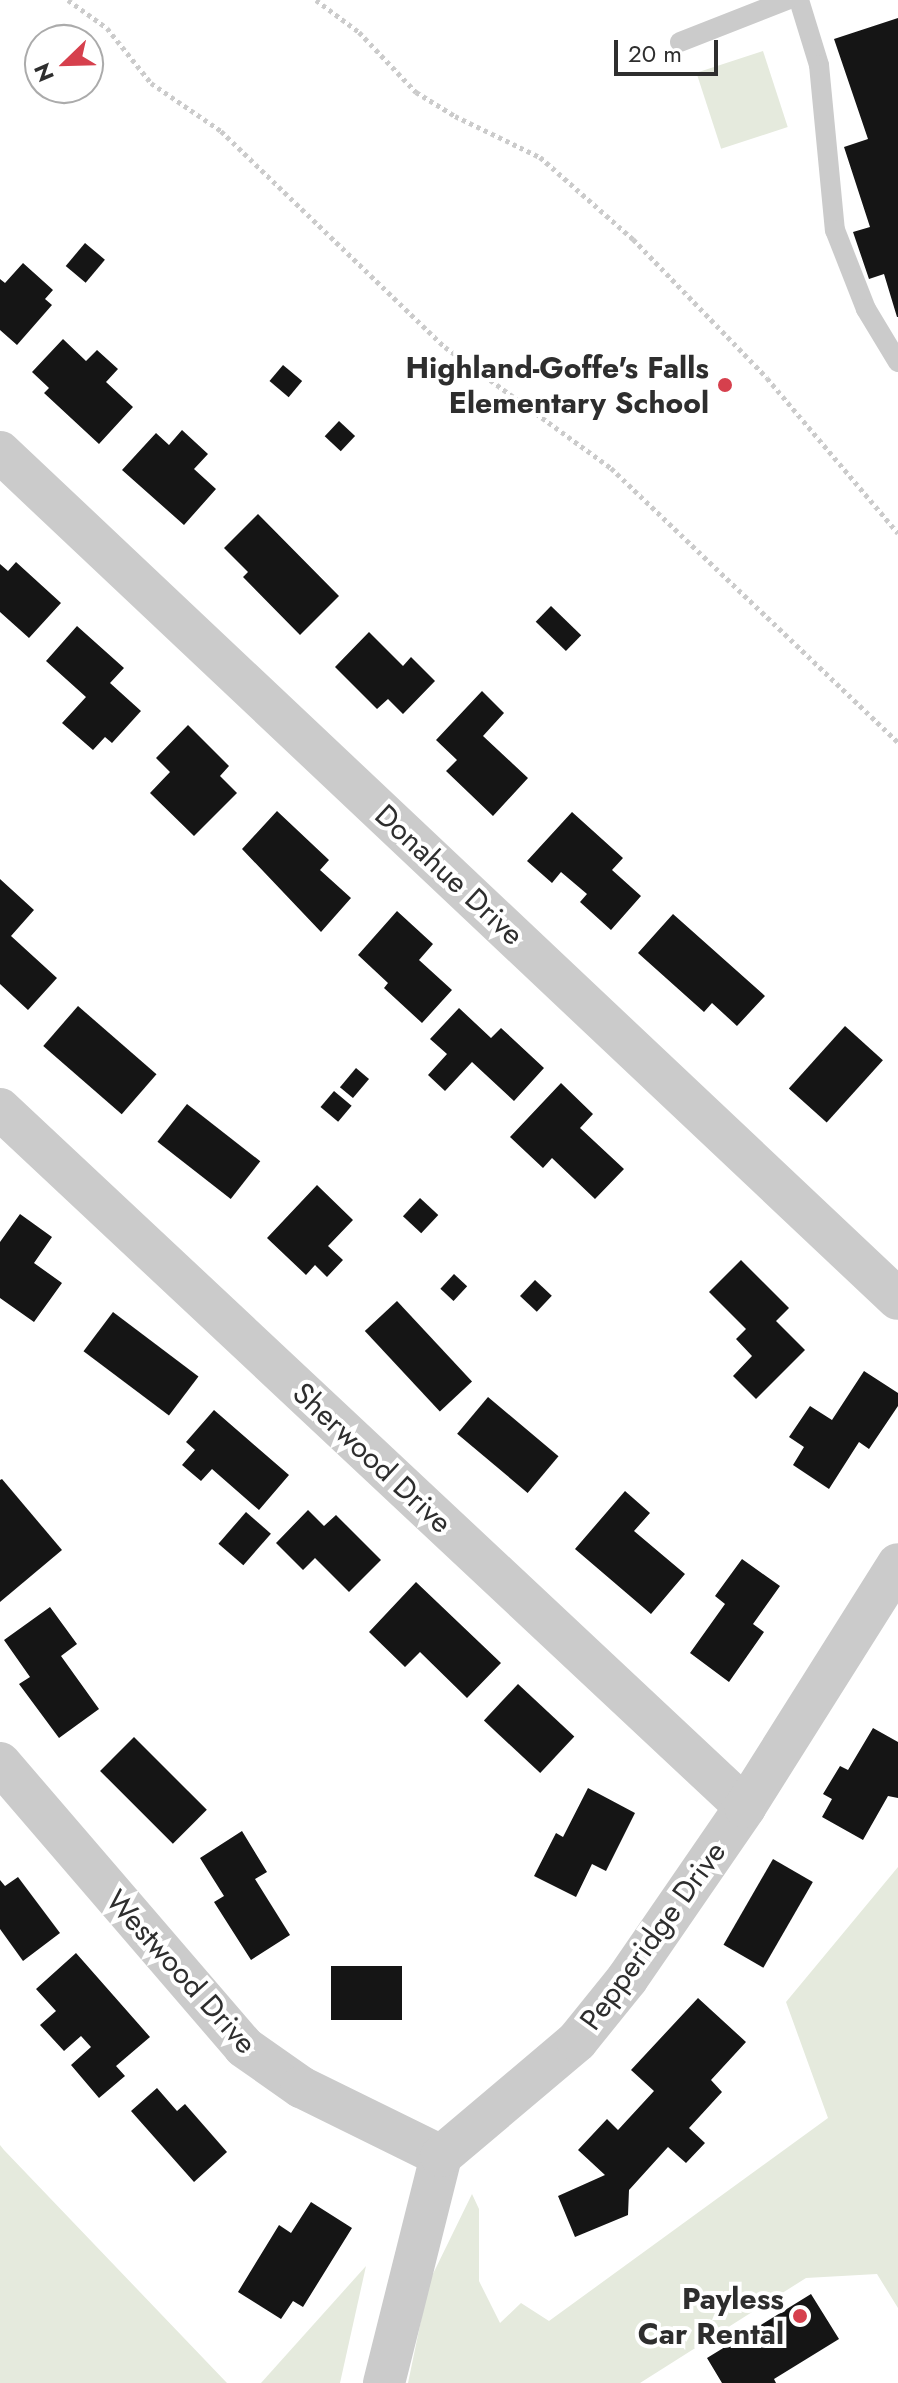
<!DOCTYPE html>
<style>
body{margin:0}
#map{position:relative;width:898px;height:2383px;overflow:hidden;background:#fff;font-family:Jost,sans-serif}
div>[style]{position:absolute}
.green>*{inset:0;background:#e5eadd;transform-origin:0 0}
.building>*{inset:0;background:#151515;transform-origin:0 0}
.path>*{height:5px;margin-top:-2.5px;transform-origin:0;background:repeating-linear-gradient(90deg,#cbcbcb 0 4px,transparent 0 8px)}
.service>*{height:20px;margin:-10px;padding:0 10px;transform-origin:10px;border-radius:10px;background:#cbcbcb}
.minor>*{height:42px;margin:-21px;padding:0 21px;transform-origin:21px;border-radius:21px;background:#cbcbcb}
.dots>*{width:22px;height:22px;translate:-50% -50%;box-sizing:border-box;border:4px solid #fff;border-radius:50%}
span{translate:-50% -50%;white-space:nowrap;text-align:center;line-height:1.15;-webkit-text-stroke:8px #fff;paint-order:stroke}
.poi-label{font-size:30px;color:#2e2e2e;font-weight:700}
.right{translate:-100% -50%;text-align:right}
.street-label{font-size:30px;color:#2e2e2e}
.north{position:absolute;left:24px;top:24px;width:80px;height:80px;box-sizing:border-box;background:#fff;border:2px solid #ababab;border-radius:50%;rotate:247deg;font-size:22px;font-weight:700;line-height:32px;text-align:center;color:#2e2e2e}
.north::after{content:'';display:block;margin:auto;width:28px;height:36px;background:#d6404d;clip-path:polygon(50% 0,100% 100%,50% 72%,0 100%)}
.scale{position:absolute;left:614px;top:40px;width:104px;height:36px;box-sizing:border-box;border:4px solid #2e2e2e;border-top:0;padding-left:10px;font-size:24px;line-height:28px;white-space:nowrap;color:#2e2e2e;-webkit-text-stroke:6px #fff;paint-order:stroke}
</style>
<div id="map">
<div class="green">
<div style="left:763px;top:51px;width:80px;height:70px;rotate:72deg"></div>
<div style="clip-path:polygon(898px 1867px,898px 2308px,877px 2274px,806px 2278px,640px 2383px,408px 2383px,429px 2282px,472px 2194px,479px 2209px,479px 2281px,500px 2323px,521px 2303px,549px 2321px,828px 2118px,786px 2002px)"></div>
<div style="clip-path:polygon(0 2145px,4px 2150px,227px 2383px,0 2383px)"></div>
<div style="clip-path:polygon(366px 2266px,340px 2383px,261px 2383px)"></div>
</div>
<div class="building">
<div style="clip-path:polygon(898px 18px,898px 317px,897px 317px,884px 274px,869px 279px,853px 232px,870px 227px,844px 147px,868px 139px,834px 39px)"></div>
<div style="left:85px;top:243px;width:26px;height:30px;rotate:40deg"></div>
<div style="clip-path:polygon(23px 263px,53px 290px,45px 299px,52px 305px,17px 345px,0 330px,0 279px,5px 283px)"></div>
<div style="clip-path:polygon(63px 339px,86px 361px,97px 350px,118px 369px,106px 382px,133px 407px,99px 444px,44px 393px,49px 388px,32px 372px)"></div>
<div style="left:283px;top:365px;width:25px;height:21px;rotate:40deg"></div>
<div style="left:339px;top:421px;width:22px;height:21px;rotate:43deg"></div>
<div style="clip-path:polygon(182px 430px,208px 454px,194px 469px,216px 489px,184px 525px,122px 470px,156px 433px,169px 445px)"></div>
<div style="clip-path:polygon(258px 514px,339px 596px,300px 635px,243px 577px,248px 572px,224px 548px)"></div>
<div style="clip-path:polygon(16px 562px,61px 603px,29px 638px,0 612px,0 564px,8px 571px)"></div>
<div style="left:551px;top:606px;width:42px;height:22px;rotate:44deg"></div>
<div style="clip-path:polygon(77px 626px,124px 668px,110px 683px,141px 711px,112px 743px,105px 737px,93px 750px,62px 723px,86px 697px,46px 661px)"></div>
<div style="clip-path:polygon(369px 632px,403px 666px,411px 657px,435px 681px,403px 714px,388px 699px,377px 709px,335px 667px)"></div>
<div style="clip-path:polygon(482px 691px,504px 713px,483px 736px,528px 778px,493px 816px,446px 771px,457px 760px,436px 740px)"></div>
<div style="clip-path:polygon(188px 725px,229px 766px,220px 776px,237px 793px,194px 836px,150px 793px,170px 772px,156px 758px)"></div>
<div style="clip-path:polygon(277px 811px,329px 860px,320px 870px,351px 898px,321px 932px,242px 849px)"></div>
<div style="clip-path:polygon(572px 812px,623px 858px,612px 870px,641px 896px,611px 930px,580px 902px,587px 894px,561px 872px,552px 883px,527px 861px)"></div>
<div style="clip-path:polygon(0 879px,34px 910px,11px 936px,57px 978px,28px 1010px,0 984px)"></div>
<div style="clip-path:polygon(397px 911px,433px 944px,419px 960px,452px 990px,422px 1023px,384px 988px,388px 983px,358px 955px)"></div>
<div style="clip-path:polygon(673px 914px,765px 996px,737px 1026px,712px 1003px,704px 1012px,638px 953px)"></div>
<div style="left:78px;top:1006px;width:104px;height:53px;rotate:41deg"></div>
<div style="clip-path:polygon(459px 1008px,491px 1038px,501px 1028px,544px 1068px,514px 1101px,472px 1062px,445px 1091px,428px 1075px,447px 1054px,430px 1039px)"></div>
<div style="left:845px;top:1026px;width:51px;height:84px;rotate:42deg"></div>
<div style="left:356px;top:1068px;width:17px;height:25px;rotate:40deg"></div>
<div style="clip-path:polygon(561px 1083px,593px 1114px,580px 1128px,624px 1169px,595px 1199px,552px 1158px,543px 1168px,510px 1137px)"></div>
<div style="left:334px;top:1091px;width:23px;height:21px;rotate:40deg"></div>
<div style="left:187px;top:1104px;width:93px;height:48px;rotate:38deg"></div>
<div style="clip-path:polygon(317px 1185px,353px 1220px,328px 1246px,343px 1260px,327px 1277px,315px 1265px,306px 1275px,267px 1238px)"></div>
<div style="left:420px;top:1198px;width:25px;height:25px;rotate:43deg"></div>
<div style="clip-path:polygon(20px 1214px,52px 1237px,34px 1263px,62px 1283px,34px 1322px,0 1298px,0 1242px)"></div>
<div style="clip-path:polygon(741px 1260px,789px 1308px,776px 1321px,805px 1350px,756px 1399px,733px 1376px,752px 1356px,736px 1339px,746px 1329px,709px 1292px)"></div>
<div style="left:454px;top:1274px;width:18px;height:20px;rotate:43deg"></div>
<div style="left:535px;top:1280px;width:23px;height:22px;rotate:43deg"></div>
<div style="left:397px;top:1301px;width:110px;height:44px;rotate:47deg"></div>
<div style="left:113px;top:1312px;width:107px;height:49px;rotate:37deg"></div>
<div style="clip-path:polygon(864px 1371px,898px 1393px,898px 1406px,869px 1449px,859px 1442px,829px 1489px,793px 1465px,804px 1447px,789px 1437px,810px 1406px,832px 1420px)"></div>
<div style="left:488px;top:1397px;width:92px;height:48px;rotate:40deg"></div>
<div style="clip-path:polygon(214px 1410px,289px 1475px,259px 1510px,212px 1469px,201px 1481px,182px 1465px,195px 1450px,186px 1442px)"></div>
<div style="clip-path:polygon(2px 1479px,62px 1550px,0 1602px,0 1480px)"></div>
<div style="clip-path:polygon(625px 1491px,650px 1513px,634px 1531px,685px 1574px,651px 1614px,575px 1549px)"></div>
<div style="clip-path:polygon(308px 1510px,324px 1526px,336px 1515px,381px 1560px,349px 1592px,315px 1558px,303px 1570px,276px 1543px)"></div>
<div style="left:246px;top:1512px;width:33px;height:42px;rotate:41deg"></div>
<div style="clip-path:polygon(742px 1559px,780px 1586px,753px 1624px,764px 1632px,729px 1682px,690px 1653px,725px 1604px,715px 1596px)"></div>
<div style="clip-path:polygon(416px 1582px,501px 1663px,467px 1698px,420px 1652px,405px 1667px,369px 1632px)"></div>
<div style="clip-path:polygon(50px 1607px,77px 1644px,61px 1656px,99px 1709px,59px 1738px,19px 1684px,30px 1677px,4px 1640px)"></div>
<div style="left:518px;top:1684px;width:77px;height:50px;rotate:43deg"></div>
<div style="clip-path:polygon(873px 1728px,898px 1742px,898px 1798px,888px 1796px,863px 1840px,822px 1817px,832px 1799px,823px 1794px,840px 1766px,848px 1770px)"></div>
<div style="left:134px;top:1737px;width:103px;height:48px;rotate:45deg"></div>
<div style="clip-path:polygon(588px 1788px,635px 1813px,606px 1871px,592px 1864px,576px 1897px,534px 1876px,556px 1833px,563px 1837px)"></div>
<div style="clip-path:polygon(242px 1831px,267px 1872px,255px 1879px,290px 1935px,251px 1960px,214px 1902px,224px 1896px,200px 1858px)"></div>
<div style="left:773px;top:1859px;width:46px;height:99px;rotate:30deg"></div>
<div style="clip-path:polygon(18px 1877px,60px 1933px,23px 1961px,0 1929px,0 1880px,5px 1886px)"></div>
<div style="clip-path:polygon(76px 1953px,150px 2037px,116px 2066px,125px 2076px,99px 2098px,71px 2065px,91px 2047px,81px 2036px,64px 2051px,40px 2025px,56px 2011px,36px 1989px)"></div>
<div style="left:331px;top:1966px;width:71px;height:54px"></div>
<div style="clip-path:polygon(698px 1998px,746px 2042px,711px 2080px,722px 2092px,689px 2128px,705px 2143px,686px 2163px,668px 2147px,629px 2190px,628px 2215px,575px 2237px,558px 2196px,605px 2175px,578px 2150px,607px 2119px,618px 2130px,654px 2091px,631px 2070px)"></div>
<div style="clip-path:polygon(157px 2088px,177px 2111px,185px 2104px,227px 2152px,194px 2182px,131px 2111px)"></div>
<div style="clip-path:polygon(311px 2202px,352px 2228px,303px 2307px,293px 2301px,281px 2319px,238px 2292px,279px 2225px,291px 2233px)"></div>
<div style="clip-path:polygon(811px 2294px,839px 2339px,774px 2379px,776px 2383px,722px 2383px,707px 2358px)"></div>
</div>
<div class="path">
<div style="left:68px;top:0;width:48px;rotate:35.7deg"></div>
<div style="left:107px;top:28px;width:70px;rotate:51.3deg"></div>
<div style="left:151px;top:83px;width:85px;rotate:34.4deg"></div>
<div style="left:221px;top:131px;width:311px;rotate:44deg"></div>
<div style="left:445px;top:347px;width:205px;rotate:36.1deg"></div>
<div style="left:611px;top:468px;width:397px;rotate:43.7deg"></div>
<div style="left:316px;top:0;width:54px;rotate:36.7deg"></div>
<div style="left:359px;top:32px;width:83px;rotate:46.5deg"></div>
<div style="left:416px;top:92px;width:46px;rotate:31.6deg"></div>
<div style="left:455px;top:116px;width:94px;rotate:25.8deg"></div>
<div style="left:540px;top:157px;width:124px;rotate:41.4deg"></div>
<div style="left:633px;top:239px;width:193px;rotate:46deg"></div>
<div style="left:767px;top:378px;width:203px;rotate:49.8deg"></div>
</div>
<div class="service">
<div style="left:799px;top:0;width:68px;rotate:72.9deg"></div>
<div style="left:819px;top:65px;width:166px;rotate:84.5deg"></div>
<div style="left:835px;top:230px;width:85px;rotate:68.6deg"></div>
<div style="left:866px;top:309px;width:62px;rotate:58.9deg"></div>
<div style="left:680px;top:42px;width:115px;rotate:-21.4deg"></div>
</div>
<div class="minor">
<div style="left:0;top:452px;width:1234px;rotate:43.33deg"></div>
<div style="left:0;top:1109px;width:1021px;rotate:43.13deg"></div>
<div style="left:0;top:1763px;width:374px;rotate:49.3deg"></div>
<div style="left:244px;top:2047px;width:70px;rotate:35.1deg"></div>
<div style="left:301px;top:2087px;width:156px;rotate:26.2deg"></div>
<div style="left:384px;top:2383px;width:234px;rotate:-75.9deg"></div>
<div style="left:441px;top:2156px;width:178px;rotate:-40.2deg"></div>
<div style="left:577px;top:2041px;width:80px;rotate:-51.1deg"></div>
<div style="left:627px;top:1979px;width:209px;rotate:-55.5deg"></div>
<div style="left:745px;top:1807px;width:287px;rotate:-57.8deg"></div>
</div>
<div class="dots">
<div style="left:725px;top:385px;background:#d6404d"></div>
<div style="left:800px;top:2316px;background:#d6404d"></div>
</div>
<div class="poi-label">
<span class="right" style="left:709px;top:385px">Highland-Goffe's Falls<br>Elementary School</span>
<span class="right" style="left:784px;top:2316px">Payless<br>Car Rental</span>
</div>
<div class="street-label">
<span style="left:449px;top:875px;rotate:43deg">Donahue Drive</span>
<span style="left:372px;top:1458px;rotate:43deg">Sherwood Drive</span>
<span style="left:653px;top:1936px;rotate:-54deg">Pepperidge Drive</span>
<span style="left:181px;top:1972px;rotate:48deg">Westwood Drive</span>
</div>
<div class="north">N</div>
<div class="scale">20 m</div>
</div>
